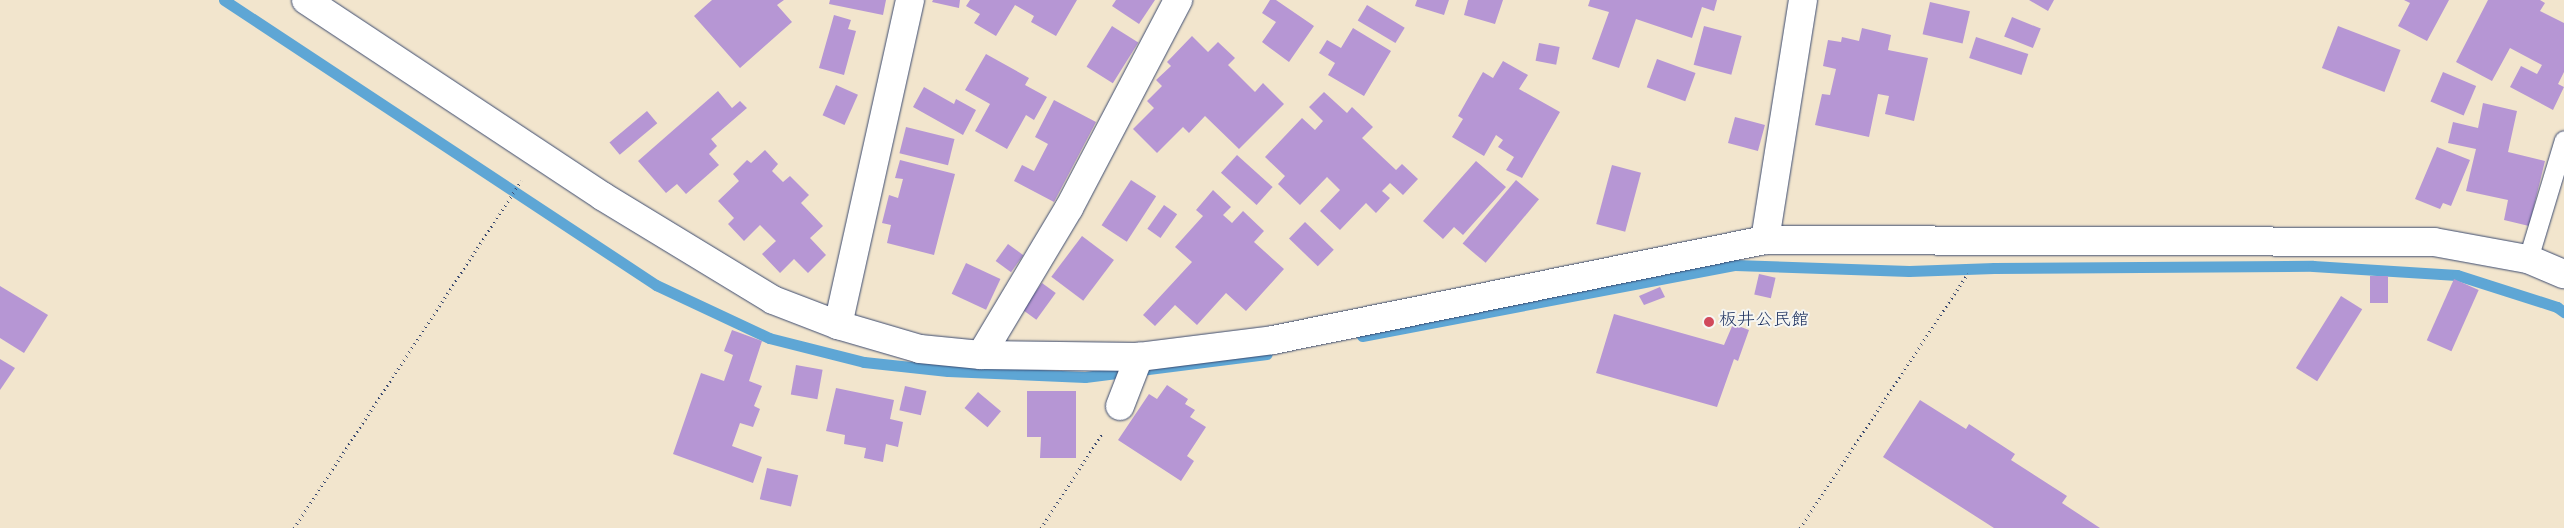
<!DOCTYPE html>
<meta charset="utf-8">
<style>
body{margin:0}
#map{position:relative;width:2564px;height:528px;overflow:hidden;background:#f2e5cd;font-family:Dekko,"Klee One",sans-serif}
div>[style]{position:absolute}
.stream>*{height:11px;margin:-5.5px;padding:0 5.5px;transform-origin:5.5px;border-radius:5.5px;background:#5ea6d5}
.building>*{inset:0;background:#b696d4;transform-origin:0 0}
.path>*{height:3px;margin-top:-1.5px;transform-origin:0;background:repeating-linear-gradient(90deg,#3b4a6f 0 1px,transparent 0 5px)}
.roads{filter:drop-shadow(0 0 1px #3b4a6f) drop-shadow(0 0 1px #3b4a6f)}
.service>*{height:19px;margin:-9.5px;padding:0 9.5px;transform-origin:9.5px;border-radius:9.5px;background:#fff}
.minor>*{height:28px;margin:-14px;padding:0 14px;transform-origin:14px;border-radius:14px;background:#fff}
.tertiary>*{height:28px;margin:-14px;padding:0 14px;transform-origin:14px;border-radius:14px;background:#fff}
.dots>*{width:14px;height:14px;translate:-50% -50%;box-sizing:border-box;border:2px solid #f6f6f2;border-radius:50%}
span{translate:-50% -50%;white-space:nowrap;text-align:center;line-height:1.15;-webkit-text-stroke:4px #f6f6f2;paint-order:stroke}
.poi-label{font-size:18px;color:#1b2f5e}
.left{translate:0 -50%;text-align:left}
</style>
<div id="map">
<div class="stream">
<div style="left:224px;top:0;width:518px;rotate:33.41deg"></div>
<div style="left:656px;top:285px;width:125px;rotate:25.1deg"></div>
<div style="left:769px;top:338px;width:98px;rotate:14.2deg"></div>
<div style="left:864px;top:362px;width:84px;rotate:6.1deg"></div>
<div style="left:948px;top:371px;width:137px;rotate:2.5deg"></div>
<div style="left:1085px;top:377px;width:183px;rotate:-7.2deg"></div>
<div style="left:1362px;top:336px;width:380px;rotate:-10.8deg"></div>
<div style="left:1735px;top:265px;width:174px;rotate:2deg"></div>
<div style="left:1909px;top:271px;width:85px;rotate:-2deg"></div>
<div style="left:1994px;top:268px;width:319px;rotate:-0.4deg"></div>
<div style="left:2313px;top:266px;width:144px;rotate:3.6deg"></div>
<div style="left:2457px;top:275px;width:105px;rotate:17.7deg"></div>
<div style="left:2557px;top:307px;width:9px;rotate:36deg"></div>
</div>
<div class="building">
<div style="clip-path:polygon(712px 0,784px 0,777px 5px,792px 22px,740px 68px,694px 16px)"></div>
<div style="clip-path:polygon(830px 0,886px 0,883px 15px,829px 4px)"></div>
<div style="clip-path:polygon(933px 0,960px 0,959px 8px,932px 2px)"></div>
<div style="clip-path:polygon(970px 0,1077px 0,1056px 36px,1031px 22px,1034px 16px,1015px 5px,996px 36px,974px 23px,980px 14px,966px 6px)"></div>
<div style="clip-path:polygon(1116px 0,1155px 0,1139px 24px,1112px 6px)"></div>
<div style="clip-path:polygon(1270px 0,1276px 0,1314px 26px,1289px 62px,1262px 42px,1276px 22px,1262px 13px)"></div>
<div style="clip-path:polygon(1417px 0,1449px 0,1444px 15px,1415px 6px)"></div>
<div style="clip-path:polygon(1468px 0,1503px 0,1495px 24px,1464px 15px)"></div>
<div style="clip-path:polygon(1590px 0,1717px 0,1714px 11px,1702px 7px,1692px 38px,1636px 19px,1619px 68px,1592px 59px,1609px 12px,1588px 6px)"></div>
<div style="clip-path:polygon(2029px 0,2054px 0,2048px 11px)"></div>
<div style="clip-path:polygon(2404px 0,2449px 0,2427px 41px,2398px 26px,2410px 3px)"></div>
<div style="clip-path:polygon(2488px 0,2540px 0,2545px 3px,2540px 11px,2564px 23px,2564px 72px,2558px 84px,2564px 87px,2553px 110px,2510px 87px,2521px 66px,2537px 74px,2542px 65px,2510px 48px,2492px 81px,2456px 62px)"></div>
<div style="left:1930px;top:2px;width:41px;height:33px;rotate:13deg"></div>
<div style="left:1367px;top:5px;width:44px;height:18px;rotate:31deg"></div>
<div style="clip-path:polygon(834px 15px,851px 20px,848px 29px,856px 31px,844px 75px,819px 68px)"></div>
<div style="left:2012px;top:17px;width:31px;height:21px;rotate:22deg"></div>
<div style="left:1112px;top:26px;width:31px;height:48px;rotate:32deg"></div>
<div style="left:1704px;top:26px;width:39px;height:40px;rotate:15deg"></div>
<div style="left:2338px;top:26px;width:67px;height:45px;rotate:21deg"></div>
<div style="clip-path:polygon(1353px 28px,1391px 51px,1364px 96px,1328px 75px,1335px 63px,1319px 53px,1327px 40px,1341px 48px)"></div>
<div style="clip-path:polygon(1862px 28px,1891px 35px,1888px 50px,1928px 58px,1914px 121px,1885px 114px,1889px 96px,1878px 94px,1869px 137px,1815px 125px,1822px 94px,1830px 95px,1836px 69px,1823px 66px,1828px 40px,1841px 42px,1842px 37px,1859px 41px)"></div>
<div style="clip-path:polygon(1192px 36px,1208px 52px,1218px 42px,1235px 58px,1228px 65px,1255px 92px,1263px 83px,1284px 104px,1239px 149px,1205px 116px,1189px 133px,1183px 127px,1157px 153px,1133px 129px,1154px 108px,1147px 101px,1162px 86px,1156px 80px,1171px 66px,1167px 62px)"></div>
<div style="left:1976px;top:37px;width:55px;height:22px;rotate:18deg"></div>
<div style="left:1539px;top:43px;width:21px;height:18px;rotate:11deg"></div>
<div style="clip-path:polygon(986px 54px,1029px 78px,1025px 85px,1047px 97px,1034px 120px,1026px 115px,1007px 149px,975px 131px,990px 104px,965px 90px)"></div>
<div style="left:1657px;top:59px;width:41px;height:30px;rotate:20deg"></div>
<div style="clip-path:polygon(1503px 61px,1528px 75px,1519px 89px,1560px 112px,1522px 178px,1506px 170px,1514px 157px,1498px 147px,1503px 140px,1496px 135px,1484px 156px,1452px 137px,1463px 119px,1458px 116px,1483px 72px,1493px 78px)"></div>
<div style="left:2443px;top:72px;width:36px;height:32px;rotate:23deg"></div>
<div style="left:836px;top:85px;width:24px;height:33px;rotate:24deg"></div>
<div style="clip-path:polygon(924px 87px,954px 104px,956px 99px,976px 110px,963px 135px,913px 107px)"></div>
<div style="clip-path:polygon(718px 91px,732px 108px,740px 101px,747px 108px,711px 139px,717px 146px,709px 154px,719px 165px,686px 194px,677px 184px,666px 193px,638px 161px)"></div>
<div style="clip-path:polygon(1324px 92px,1347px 113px,1352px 107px,1373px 127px,1362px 138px,1396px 170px,1402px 164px,1418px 179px,1403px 195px,1390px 183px,1382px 191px,1390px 198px,1376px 213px,1366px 203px,1340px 230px,1320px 211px,1340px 190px,1327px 177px,1300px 205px,1278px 184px,1285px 176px,1265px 157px,1302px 118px,1315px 130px,1323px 121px,1309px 107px)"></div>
<div style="clip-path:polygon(1054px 100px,1096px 122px,1054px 202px,1014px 181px,1022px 165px,1034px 171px,1048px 144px,1035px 137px)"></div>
<div style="clip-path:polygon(2483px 103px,2517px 111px,2508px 152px,2545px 161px,2529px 226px,2504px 220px,2508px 200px,2466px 191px,2476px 149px,2448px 143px,2453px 122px,2478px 128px)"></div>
<div style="left:647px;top:111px;width:16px;height:49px;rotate:50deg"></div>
<div style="left:1735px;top:117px;width:31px;height:27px;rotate:15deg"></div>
<div style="left:906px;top:127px;width:50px;height:27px;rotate:14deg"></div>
<div style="clip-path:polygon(2437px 147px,2470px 160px,2451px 206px,2443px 203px,2440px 209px,2415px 199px)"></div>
<div style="clip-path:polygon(765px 150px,778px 164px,772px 171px,783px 182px,790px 176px,809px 195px,801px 203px,823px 226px,810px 238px,826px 255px,808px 273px,794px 259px,780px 273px,762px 254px,776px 241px,760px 225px,744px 241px,728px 224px,734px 218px,718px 201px,739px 181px,733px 174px,747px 160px,751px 163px)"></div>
<div style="left:1237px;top:155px;width:48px;height:24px;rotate:42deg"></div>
<div style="clip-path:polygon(900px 160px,955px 174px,934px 255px,887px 243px,891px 225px,882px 223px,889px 195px,898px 198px,903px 179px,895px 178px)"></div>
<div style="clip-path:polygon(1476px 161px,1506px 187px,1463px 235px,1454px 227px,1443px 239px,1423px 221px)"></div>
<div style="left:1612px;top:165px;width:30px;height:61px;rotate:15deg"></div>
<div style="left:1131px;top:180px;width:30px;height:54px;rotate:33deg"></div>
<div style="left:1516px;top:180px;width:30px;height:83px;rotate:40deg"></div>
<div style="clip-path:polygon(1213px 190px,1231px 207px,1223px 215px,1232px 223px,1243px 211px,1264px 231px,1254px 242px,1284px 269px,1246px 311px,1226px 293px,1197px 325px,1175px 305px,1155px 326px,1143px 315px,1192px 262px,1175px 247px,1203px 216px,1196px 210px)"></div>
<div style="left:1164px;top:205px;width:16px;height:29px;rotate:35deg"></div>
<div style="left:1305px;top:222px;width:40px;height:23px;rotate:44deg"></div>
<div style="left:1082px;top:236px;width:40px;height:51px;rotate:37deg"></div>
<div style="left:1008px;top:244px;width:19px;height:21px;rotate:36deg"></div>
<div style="left:966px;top:263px;width:38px;height:34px;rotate:25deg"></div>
<div style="left:1759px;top:274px;width:17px;height:21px;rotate:13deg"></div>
<div style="left:2370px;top:276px;width:18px;height:27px"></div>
<div style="left:2454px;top:279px;width:27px;height:67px;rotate:24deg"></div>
<div style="left:1042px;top:283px;width:17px;height:33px;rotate:36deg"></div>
<div style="clip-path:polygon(0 286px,48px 315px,24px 353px,0 338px)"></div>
<div style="clip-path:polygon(1660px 287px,1665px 297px,1644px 305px,1639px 296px)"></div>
<div style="left:2341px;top:296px;width:25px;height:85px;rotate:32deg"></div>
<div style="clip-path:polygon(1614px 314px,1724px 345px,1733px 324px,1749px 330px,1738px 361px,1734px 359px,1717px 407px,1596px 373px)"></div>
<div style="clip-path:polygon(732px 330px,762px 341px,749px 381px,762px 386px,754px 406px,760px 409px,753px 427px,740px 423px,732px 446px,762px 457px,753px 483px,673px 454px,701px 373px,724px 381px,733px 355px,724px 351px)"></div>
<div style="clip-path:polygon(0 359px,15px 368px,0 390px)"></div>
<div style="left:796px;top:365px;width:27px;height:30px;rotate:10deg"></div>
<div style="clip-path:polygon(1167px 385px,1188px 399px,1185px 404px,1195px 410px,1190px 417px,1206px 427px,1187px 456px,1194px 461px,1181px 481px,1118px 440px,1149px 394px,1157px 399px)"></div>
<div style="left:905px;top:386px;width:22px;height:25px;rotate:13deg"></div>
<div style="clip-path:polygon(836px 388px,894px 400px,890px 419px,903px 422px,898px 447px,886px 444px,883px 462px,864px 458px,866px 448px,844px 444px,845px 435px,826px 431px)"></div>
<div style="clip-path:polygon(1027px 391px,1076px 391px,1076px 458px,1040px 458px,1041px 437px,1027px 437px)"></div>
<div style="left:978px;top:392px;width:30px;height:21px;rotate:40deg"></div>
<div style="clip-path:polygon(1920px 400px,1966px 429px,1969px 424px,2015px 454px,2011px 460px,2067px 496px,2062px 503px,2100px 528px,1994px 528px,1883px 457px)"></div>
<div style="left:767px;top:468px;width:32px;height:32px;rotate:13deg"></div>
</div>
<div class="path">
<div style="left:294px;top:528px;width:415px;rotate:-56.8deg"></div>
<div style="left:1041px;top:528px;width:114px;rotate:-57.1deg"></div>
<div style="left:1800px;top:528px;width:305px;rotate:-56.6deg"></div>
</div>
<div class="roads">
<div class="service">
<div style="left:2528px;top:259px;width:124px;rotate:-73.2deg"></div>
</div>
<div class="minor">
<div style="left:1765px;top:240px;width:243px;rotate:-81deg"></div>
<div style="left:838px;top:325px;width:333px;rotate:-77.5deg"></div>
<div style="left:981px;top:355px;width:171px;rotate:-59.1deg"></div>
<div style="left:1069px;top:208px;width:235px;rotate:-62.3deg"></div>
<div style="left:1120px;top:406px;width:53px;rotate:-68.8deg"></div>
</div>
<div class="tertiary">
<div style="left:306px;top:0;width:355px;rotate:33.5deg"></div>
<div style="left:602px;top:196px;width:200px;rotate:31.3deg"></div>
<div style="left:773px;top:300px;width:70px;rotate:21deg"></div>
<div style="left:838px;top:325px;width:85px;rotate:16.3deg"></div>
<div style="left:920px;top:349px;width:61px;rotate:5.6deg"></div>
<div style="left:981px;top:355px;width:158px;rotate:0.7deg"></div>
<div style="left:1139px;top:357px;width:135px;rotate:-7.2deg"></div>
<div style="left:1273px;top:340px;width:502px;rotate:-11.49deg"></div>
<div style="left:1765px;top:240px;width:669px;rotate:0.17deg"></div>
<div style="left:2434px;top:242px;width:96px;rotate:10.3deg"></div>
<div style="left:2528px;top:259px;width:39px;rotate:23deg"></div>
</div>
</div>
<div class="dots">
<div style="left:1709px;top:322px;background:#d1495b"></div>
</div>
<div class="poi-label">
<span class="left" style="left:1719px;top:322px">板井公民館</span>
</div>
</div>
